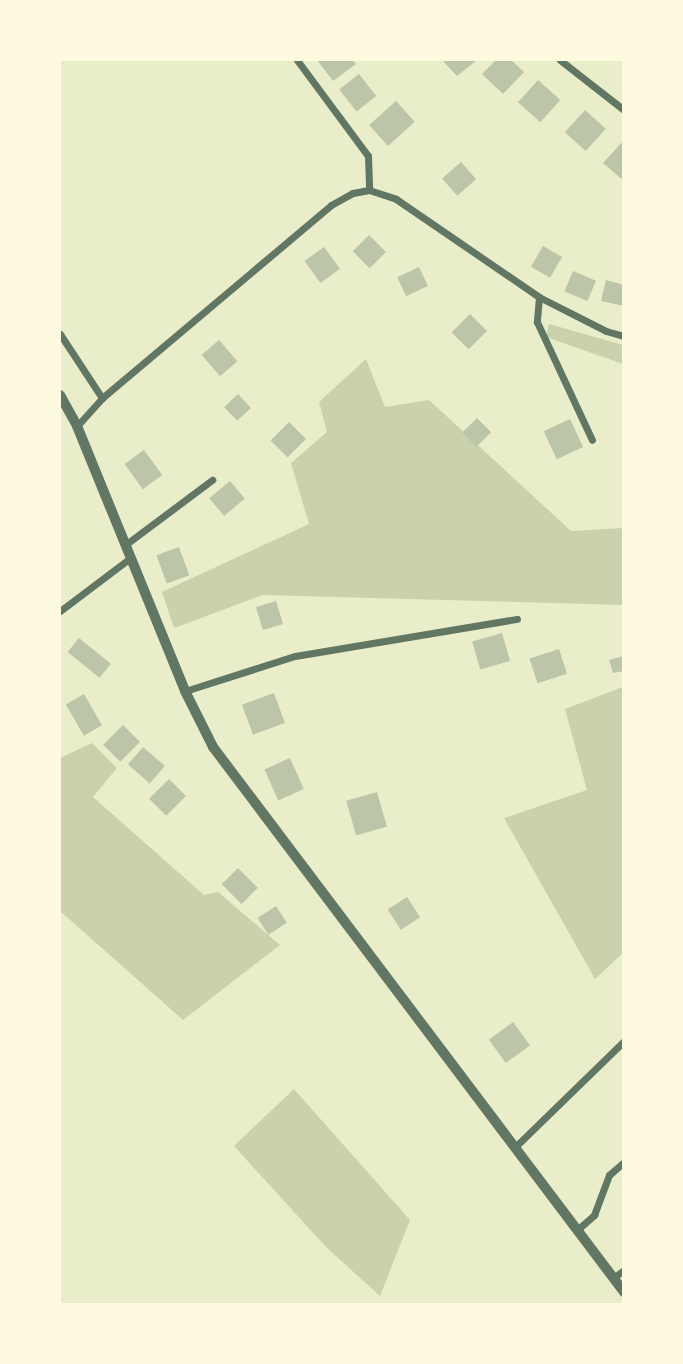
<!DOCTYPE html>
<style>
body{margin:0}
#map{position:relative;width:683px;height:1364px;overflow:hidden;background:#e9edc9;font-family:Lora,serif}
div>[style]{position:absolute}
.green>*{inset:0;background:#cad2ad}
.building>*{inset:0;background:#bcc5a7;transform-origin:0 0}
.minor>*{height:7px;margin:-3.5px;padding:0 3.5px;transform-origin:3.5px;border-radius:3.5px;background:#617663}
.tertiary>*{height:10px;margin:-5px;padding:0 5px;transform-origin:5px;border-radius:5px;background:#617663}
span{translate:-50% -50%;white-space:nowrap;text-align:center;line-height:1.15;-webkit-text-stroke:6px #fefae0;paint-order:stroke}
.frame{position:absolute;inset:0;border:61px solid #fefae0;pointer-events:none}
</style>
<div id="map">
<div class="green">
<div style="clip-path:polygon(549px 324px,623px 345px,623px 364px,546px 337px)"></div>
<div style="clip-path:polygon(366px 359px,385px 407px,429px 400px,571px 531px,623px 528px,623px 605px,263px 595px,174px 628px,162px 592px,309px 524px,291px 463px,327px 432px,319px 402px)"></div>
<div style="clip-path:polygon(623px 687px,623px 953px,595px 979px,504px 818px,587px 790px,565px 709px)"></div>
<div style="clip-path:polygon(92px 743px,117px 768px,93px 797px,204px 895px,218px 892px,280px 945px,183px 1020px,60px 911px,60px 758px)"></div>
<div style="clip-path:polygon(294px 1089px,410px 1220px,380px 1296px,326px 1247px,234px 1146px)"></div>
</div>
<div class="building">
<div style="clip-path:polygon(317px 60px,353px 60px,356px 64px,333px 81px)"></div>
<div style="clip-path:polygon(442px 60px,477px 60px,457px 76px)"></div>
<div style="clip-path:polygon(496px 60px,511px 60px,524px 72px,503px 94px,482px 74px)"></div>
<div style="left:359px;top:74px;width:28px;height:25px;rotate:52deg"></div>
<div style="left:538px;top:80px;width:30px;height:30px;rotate:42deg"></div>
<div style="left:396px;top:101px;width:28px;height:36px;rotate:48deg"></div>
<div style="left:585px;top:110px;width:28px;height:30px;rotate:42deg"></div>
<div style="clip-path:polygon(624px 140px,624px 181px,603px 163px)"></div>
<div style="left:461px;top:162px;width:23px;height:25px;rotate:49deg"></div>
<div style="left:369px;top:235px;width:24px;height:23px;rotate:45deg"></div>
<div style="left:543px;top:246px;width:22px;height:24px;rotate:30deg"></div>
<div style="left:324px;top:247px;width:27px;height:24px;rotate:54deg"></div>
<div style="left:419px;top:267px;width:21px;height:24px;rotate:65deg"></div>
<div style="left:573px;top:271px;width:25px;height:22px;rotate:23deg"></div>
<div style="clip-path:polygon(606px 280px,624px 285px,624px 306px,601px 301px)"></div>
<div style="left:470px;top:314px;width:24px;height:26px;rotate:45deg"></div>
<div style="left:219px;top:340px;width:28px;height:23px;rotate:49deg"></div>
<div style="left:238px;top:394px;width:19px;height:19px;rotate:47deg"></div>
<div style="left:477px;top:418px;width:20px;height:21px;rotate:45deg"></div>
<div style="left:570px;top:419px;width:31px;height:29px;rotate:65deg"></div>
<div style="left:289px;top:422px;width:24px;height:26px;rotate:45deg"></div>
<div style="left:144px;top:450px;width:31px;height:24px;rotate:54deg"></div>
<div style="left:230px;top:481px;width:23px;height:27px;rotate:50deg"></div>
<div style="left:179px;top:547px;width:30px;height:24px;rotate:70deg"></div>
<div style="left:276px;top:601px;width:24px;height:21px;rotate:73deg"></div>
<div style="left:502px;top:633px;width:29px;height:31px;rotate:74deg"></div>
<div style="left:79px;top:638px;width:41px;height:18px;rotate:39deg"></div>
<div style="left:559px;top:649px;width:26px;height:31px;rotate:72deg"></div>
<div style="clip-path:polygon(624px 656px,624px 671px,613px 673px,609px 660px)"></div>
<div style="left:274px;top:693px;width:32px;height:34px;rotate:70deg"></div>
<div style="left:84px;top:694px;width:36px;height:21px;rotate:60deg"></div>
<div style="left:123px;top:725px;width:24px;height:28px;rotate:45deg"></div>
<div style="left:143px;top:747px;width:29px;height:23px;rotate:41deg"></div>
<div style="left:290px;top:758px;width:34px;height:28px;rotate:66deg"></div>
<div style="left:169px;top:779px;width:24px;height:28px;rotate:45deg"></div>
<div style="left:377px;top:792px;width:36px;height:32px;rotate:74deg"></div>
<div style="left:238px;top:868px;width:28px;height:23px;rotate:45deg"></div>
<div style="left:407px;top:897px;width:24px;height:23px;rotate:57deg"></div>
<div style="left:276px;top:906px;width:20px;height:22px;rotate:57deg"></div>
<div style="left:513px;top:1022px;width:29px;height:30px;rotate:54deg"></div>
</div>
<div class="minor">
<div style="left:297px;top:60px;width:119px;rotate:53.5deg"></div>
<div style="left:368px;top:156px;width:34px;rotate:88deg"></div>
<div style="left:560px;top:60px;width:81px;rotate:38deg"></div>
<div style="left:539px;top:297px;width:25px;rotate:95deg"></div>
<div style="left:537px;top:322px;width:130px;rotate:65deg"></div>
<div style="left:60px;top:334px;width:77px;rotate:56.7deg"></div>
<div style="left:77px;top:426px;width:38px;rotate:-48deg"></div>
<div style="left:102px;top:398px;width:299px;rotate:-40.1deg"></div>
<div style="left:331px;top:205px;width:25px;rotate:-29deg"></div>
<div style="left:353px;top:193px;width:16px;rotate:-11deg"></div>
<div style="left:369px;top:190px;width:28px;rotate:18deg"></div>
<div style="left:396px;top:199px;width:173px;rotate:34.4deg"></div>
<div style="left:539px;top:297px;width:75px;rotate:26.9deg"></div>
<div style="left:606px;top:331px;width:19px;rotate:16deg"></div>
<div style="left:125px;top:545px;width:109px;rotate:-36.8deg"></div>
<div style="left:60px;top:611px;width:88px;rotate:-37.1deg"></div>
<div style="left:185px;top:691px;width:115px;rotate:-17.7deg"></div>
<div style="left:295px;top:656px;width:225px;rotate:-9.5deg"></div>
<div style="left:514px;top:1148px;width:153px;rotate:-44.2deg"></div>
<div style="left:577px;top:1230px;width:23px;rotate:-41deg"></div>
<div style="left:594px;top:1215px;width:43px;rotate:-69.4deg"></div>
<div style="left:609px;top:1175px;width:20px;rotate:-41deg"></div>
<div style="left:613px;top:1278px;width:14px;rotate:-36deg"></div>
</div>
<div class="tertiary">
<div style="left:60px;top:395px;width:35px;rotate:61deg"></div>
<div style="left:77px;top:426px;width:286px;rotate:67.8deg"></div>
<div style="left:185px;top:691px;width:63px;rotate:63.4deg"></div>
<div style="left:213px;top:747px;width:683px;rotate:52.98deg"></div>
</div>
<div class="frame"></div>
</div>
